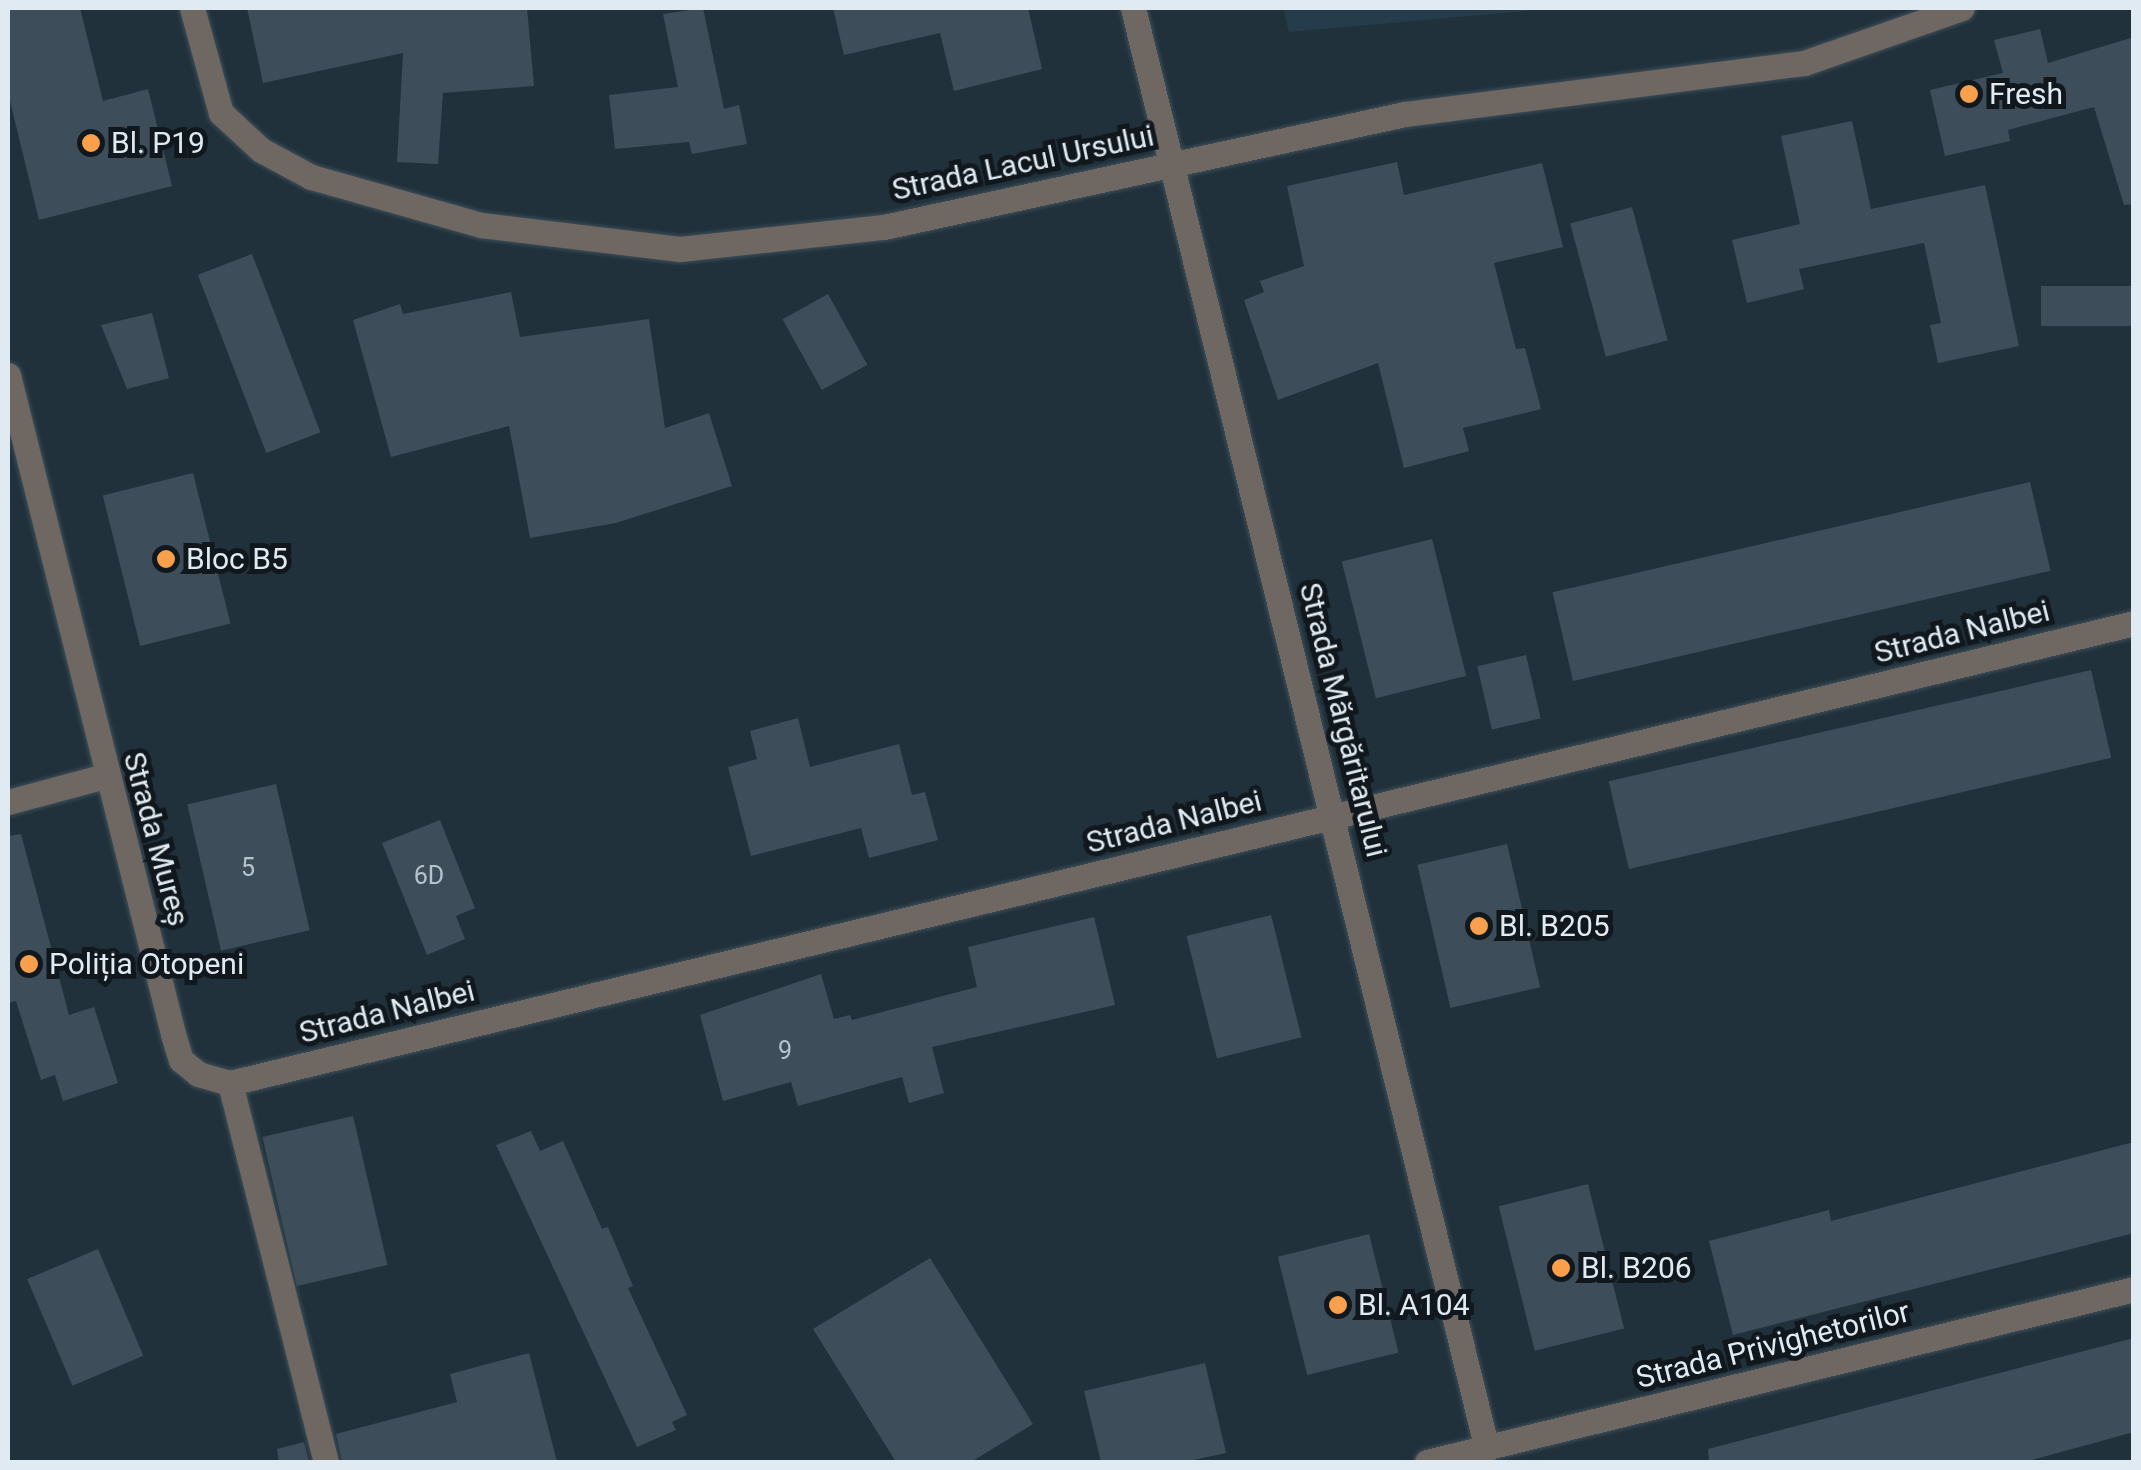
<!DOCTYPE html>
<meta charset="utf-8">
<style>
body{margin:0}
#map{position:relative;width:2141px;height:1470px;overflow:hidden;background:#20313c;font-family:Roboto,sans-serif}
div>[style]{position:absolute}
.built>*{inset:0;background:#253d4b}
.building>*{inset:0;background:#3d4e5a;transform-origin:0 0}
.roads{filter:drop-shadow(0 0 2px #3f4f59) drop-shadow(0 0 2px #3f4f59)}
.minor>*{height:25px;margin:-12.5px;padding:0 12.5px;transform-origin:12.5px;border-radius:12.5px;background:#6f6761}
.dots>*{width:28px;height:28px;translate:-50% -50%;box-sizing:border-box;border:5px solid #11181d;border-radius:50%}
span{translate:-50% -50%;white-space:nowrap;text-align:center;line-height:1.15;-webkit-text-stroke:10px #11181d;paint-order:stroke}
.number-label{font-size:25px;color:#b7c3cc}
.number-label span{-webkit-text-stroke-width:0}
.poi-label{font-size:30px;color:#e0eaf2}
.left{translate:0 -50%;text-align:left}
.street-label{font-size:30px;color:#e0eaf2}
.frame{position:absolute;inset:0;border:10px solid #e0eaf2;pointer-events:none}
</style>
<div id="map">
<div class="built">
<div style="clip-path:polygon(1283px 8px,1559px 8px,1289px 32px)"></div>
</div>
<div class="building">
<div style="clip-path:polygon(8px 8px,80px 8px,103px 101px,148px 89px,172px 186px,39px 220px,8px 93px)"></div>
<div style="clip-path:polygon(247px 8px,527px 8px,534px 86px,443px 93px,438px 164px,397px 162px,403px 53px,263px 83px)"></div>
<div style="clip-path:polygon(703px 8px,724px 109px,739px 105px,747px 144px,692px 154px,689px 142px,615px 149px,609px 95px,678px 87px,663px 14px)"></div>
<div style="clip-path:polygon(833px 8px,1028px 8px,1042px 69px,954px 91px,940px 33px,844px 55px)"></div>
<div style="clip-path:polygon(2040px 29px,2048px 63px,2134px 37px,2134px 204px,2124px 205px,2094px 107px,2008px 130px,2010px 141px,1945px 156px,1930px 90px,2003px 73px,1994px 40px)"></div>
<div style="clip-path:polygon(1852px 121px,1871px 209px,1985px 185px,2019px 346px,1938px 363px,1930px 325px,1941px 323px,1924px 243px,1799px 269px,1804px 289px,1747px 303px,1732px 240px,1800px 224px,1781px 136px)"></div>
<div style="clip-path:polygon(1397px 162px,1404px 195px,1542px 163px,1563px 247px,1494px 263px,1516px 349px,1525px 348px,1541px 409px,1463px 428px,1469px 451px,1404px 468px,1378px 363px,1278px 400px,1244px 300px,1264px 292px,1260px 281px,1304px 266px,1287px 186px)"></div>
<div style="left:1632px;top:207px;width:138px;height:64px;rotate:75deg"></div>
<div style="left:252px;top:254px;width:191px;height:58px;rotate:69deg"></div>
<div style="left:2134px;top:286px;width:40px;height:93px;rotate:90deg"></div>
<div style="clip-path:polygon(511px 292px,520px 337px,649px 319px,665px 428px,709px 413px,732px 486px,616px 523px,530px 538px,509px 426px,391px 457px,353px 320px,400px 304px,403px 314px)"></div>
<div style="left:828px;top:294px;width:81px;height:52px;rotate:61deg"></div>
<div style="clip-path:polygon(152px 313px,169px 378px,127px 389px,101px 325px)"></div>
<div style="left:193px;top:473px;width:155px;height:93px;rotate:76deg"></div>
<div style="left:2030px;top:482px;width:91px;height:490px;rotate:77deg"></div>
<div style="left:1432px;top:539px;width:141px;height:93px;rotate:76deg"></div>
<div style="left:1526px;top:655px;width:65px;height:50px;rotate:77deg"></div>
<div style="left:2091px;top:670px;width:90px;height:495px;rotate:77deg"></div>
<div style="clip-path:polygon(798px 718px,810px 767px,899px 744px,912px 795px,925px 792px,938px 840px,869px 858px,861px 828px,751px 856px,728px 767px,757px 759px,750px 731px)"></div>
<div style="left:276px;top:784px;width:150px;height:91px;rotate:77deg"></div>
<div style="clip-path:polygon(440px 820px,475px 908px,456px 916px,465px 939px,427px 955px,382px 843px)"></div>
<div style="clip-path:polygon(21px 834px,69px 1015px,94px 1007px,118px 1083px,63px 1101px,55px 1075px,41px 1080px,16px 1001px,8px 1003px,8px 836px)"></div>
<div style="left:1507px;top:844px;width:147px;height:92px;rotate:77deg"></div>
<div style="left:1271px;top:915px;width:126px;height:87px;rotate:76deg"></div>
<div style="clip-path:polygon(1094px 917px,1115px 1005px,932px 1047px,944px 1093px,909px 1103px,902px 1077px,798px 1106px,791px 1082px,723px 1101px,700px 1015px,821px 974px,834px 1019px,850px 1015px,852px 1020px,977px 987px,968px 947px)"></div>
<div style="left:353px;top:1116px;width:153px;height:93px;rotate:77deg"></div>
<div style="clip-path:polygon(531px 1131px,540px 1151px,563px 1141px,602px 1229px,608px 1227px,633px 1286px,628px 1288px,687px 1415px,672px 1422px,676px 1430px,637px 1447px,496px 1145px)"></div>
<div style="clip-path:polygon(2134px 1142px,2134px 1233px,1733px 1335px,1709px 1241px,1829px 1210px,1831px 1221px)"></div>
<div style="left:1588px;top:1184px;width:149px;height:92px;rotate:76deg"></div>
<div style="left:1369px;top:1234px;width:122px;height:94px;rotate:76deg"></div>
<div style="left:98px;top:1249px;width:116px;height:77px;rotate:67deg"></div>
<div style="clip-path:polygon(930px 1258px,1033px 1424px,971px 1462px,896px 1462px,813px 1329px)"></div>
<div style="clip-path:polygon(2134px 1338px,2134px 1432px,2025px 1462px,1709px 1462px,1708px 1449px)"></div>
<div style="clip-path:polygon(529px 1353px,557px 1462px,342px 1462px,336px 1434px,457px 1402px,450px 1374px)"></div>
<div style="clip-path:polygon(1205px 1363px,1226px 1453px,1184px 1462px,1101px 1462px,1084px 1391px)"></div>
<div style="clip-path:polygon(304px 1442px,309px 1462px,279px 1462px,277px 1449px)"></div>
</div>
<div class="roads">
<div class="minor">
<div style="left:192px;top:8px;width:109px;rotate:74.6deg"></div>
<div style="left:221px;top:113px;width:54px;rotate:42.8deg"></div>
<div style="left:261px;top:150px;width:57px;rotate:28.4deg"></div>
<div style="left:311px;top:177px;width:177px;rotate:15.8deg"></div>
<div style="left:481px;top:225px;width:200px;rotate:6.9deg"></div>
<div style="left:680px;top:249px;width:205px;rotate:-6.2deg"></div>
<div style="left:884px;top:227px;width:533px;rotate:-12.24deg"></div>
<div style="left:1405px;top:114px;width:402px;rotate:-7.3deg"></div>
<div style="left:1804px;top:63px;width:167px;rotate:-19.2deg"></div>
<div style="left:1133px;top:8px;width:1484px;rotate:76.2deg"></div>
<div style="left:8px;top:375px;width:679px;rotate:75.94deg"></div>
<div style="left:173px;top:1034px;width:27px;rotate:73deg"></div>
<div style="left:181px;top:1060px;width:22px;rotate:39deg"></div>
<div style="left:198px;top:1074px;width:33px;rotate:16deg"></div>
<div style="left:230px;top:1083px;width:1959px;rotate:-13.58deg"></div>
<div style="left:8px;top:802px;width:100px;rotate:-15deg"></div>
<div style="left:230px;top:1083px;width:391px;rotate:75.8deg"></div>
<div style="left:1427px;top:1462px;width:728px;rotate:-13.75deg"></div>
</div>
</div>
<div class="dots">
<div style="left:1969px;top:94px;background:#f8a04b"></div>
<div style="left:91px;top:143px;background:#f8a04b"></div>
<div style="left:166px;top:559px;background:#f8a04b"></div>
<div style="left:1479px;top:926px;background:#f8a04b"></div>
<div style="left:29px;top:964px;background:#f8a04b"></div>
<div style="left:1561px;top:1268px;background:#f8a04b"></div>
<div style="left:1338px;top:1305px;background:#f8a04b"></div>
</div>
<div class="number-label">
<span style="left:248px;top:868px">5</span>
<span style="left:429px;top:876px">6D</span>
<span style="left:785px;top:1051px">9</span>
</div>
<div class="poi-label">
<span class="left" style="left:1989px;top:94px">Fresh</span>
<span class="left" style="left:111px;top:143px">Bl. P19</span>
<span class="left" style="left:186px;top:559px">Bloc B5</span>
<span class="left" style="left:1499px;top:926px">Bl. B205</span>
<span class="left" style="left:49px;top:964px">Poliția Otopeni</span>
<span class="left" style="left:1581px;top:1268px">Bl. B206</span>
<span class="left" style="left:1358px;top:1305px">Bl. A104</span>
</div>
<div class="street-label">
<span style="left:1023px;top:163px;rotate:-12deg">Strada Lacul Ursului</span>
<span style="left:1962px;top:632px;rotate:-14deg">Strada Nalbei</span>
<span style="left:1343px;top:720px;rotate:76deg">Strada Mărgăritarului</span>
<span style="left:1174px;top:822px;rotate:-14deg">Strada Nalbei</span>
<span style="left:156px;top:839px;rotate:75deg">Strada Mureș</span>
<span style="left:387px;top:1012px;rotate:-14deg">Strada Nalbei</span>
<span style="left:1773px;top:1345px;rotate:-14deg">Strada Privighetorilor</span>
</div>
<div class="frame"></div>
</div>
